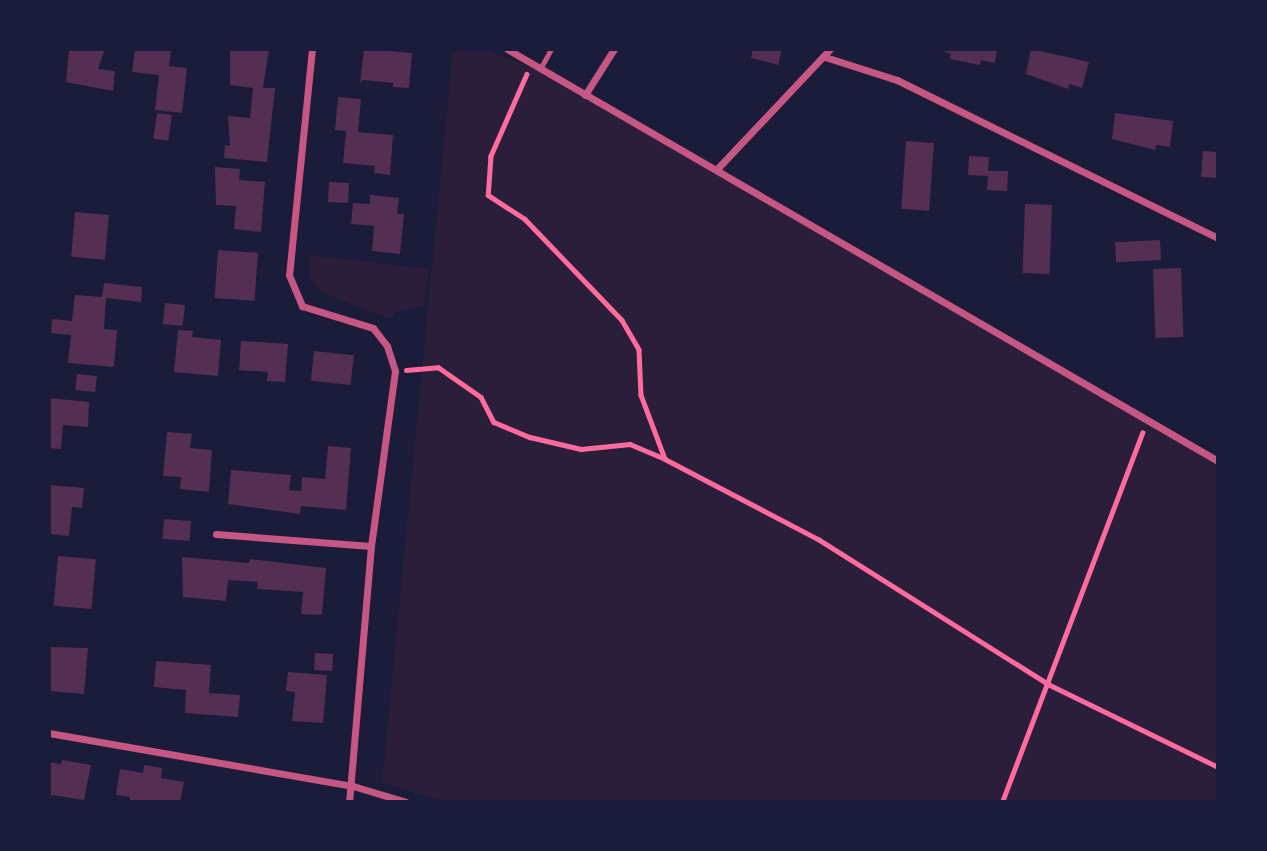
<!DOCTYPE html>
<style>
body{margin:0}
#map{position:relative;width:1267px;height:851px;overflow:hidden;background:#1b1b3a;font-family:Lato,sans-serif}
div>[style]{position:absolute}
.green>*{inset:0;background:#2a1e3b}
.building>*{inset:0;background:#542f53;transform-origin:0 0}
.path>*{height:4.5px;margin:-2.25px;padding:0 2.25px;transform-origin:2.25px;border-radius:2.25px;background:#ff6b9d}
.service>*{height:5px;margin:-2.5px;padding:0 2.5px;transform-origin:2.5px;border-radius:2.5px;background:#c65784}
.minor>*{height:7px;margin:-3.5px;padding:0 3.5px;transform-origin:3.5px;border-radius:3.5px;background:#c65784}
span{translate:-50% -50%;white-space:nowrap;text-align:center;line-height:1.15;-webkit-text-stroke:6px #1b1b3a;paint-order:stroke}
.frame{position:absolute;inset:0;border:51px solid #1b1b3a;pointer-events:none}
</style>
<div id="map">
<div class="green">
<div style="clip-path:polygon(453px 49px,484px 49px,550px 75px,1218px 464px,1218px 802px,447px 802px,382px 783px)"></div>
<div style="clip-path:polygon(309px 255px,428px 269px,424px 306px,395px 312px,391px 319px,337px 299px,319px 290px,309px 276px)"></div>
</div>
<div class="building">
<div style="clip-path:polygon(69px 49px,105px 49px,98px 69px,115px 71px,113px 91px,66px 82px)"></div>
<div style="clip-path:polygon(135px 49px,171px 49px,169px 66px,187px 68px,182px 113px,155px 110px,159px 75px,132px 72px)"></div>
<div style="clip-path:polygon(230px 49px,269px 49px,263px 88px,275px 88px,267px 162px,224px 158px,225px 145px,230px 146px,228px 116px,250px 118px,253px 88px,230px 85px)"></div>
<div style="clip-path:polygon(364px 49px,412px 53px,409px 88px,393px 87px,393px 83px,363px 80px,360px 83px)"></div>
<div style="clip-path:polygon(753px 49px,782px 49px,778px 65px,751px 58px)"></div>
<div style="clip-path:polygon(938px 49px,997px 49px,995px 63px,981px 60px,980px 65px,950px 59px,951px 54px)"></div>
<div style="clip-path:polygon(1031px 49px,1089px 62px,1082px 88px,1069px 84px,1068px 89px,1026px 74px)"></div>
<div style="clip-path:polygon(338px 97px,361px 99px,358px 132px,393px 135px,390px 175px,374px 173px,375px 166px,343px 163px,346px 131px,335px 130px)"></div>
<div style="left:157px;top:113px;width:15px;height:26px;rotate:8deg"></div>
<div style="clip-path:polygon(1115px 113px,1173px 121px,1170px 147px,1156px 145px,1155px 150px,1112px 139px)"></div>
<div style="left:906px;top:141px;width:28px;height:68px;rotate:4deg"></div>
<div style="clip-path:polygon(1203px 151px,1218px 152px,1218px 182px,1216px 178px,1201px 177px)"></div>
<div style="clip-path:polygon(969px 156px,989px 157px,988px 171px,1008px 171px,1007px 191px,987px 190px,988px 176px,968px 175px)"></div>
<div style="clip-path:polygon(215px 167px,240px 169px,239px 180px,265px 182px,261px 232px,234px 229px,236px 206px,216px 205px)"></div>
<div style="left:329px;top:182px;width:20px;height:20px;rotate:3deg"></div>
<div style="clip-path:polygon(370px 195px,399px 198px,397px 214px,404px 214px,400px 254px,372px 251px,374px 226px,351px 224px,353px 203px,370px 204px)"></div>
<div style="left:1025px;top:204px;width:27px;height:69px;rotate:2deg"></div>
<div style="left:75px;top:212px;width:34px;height:45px;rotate:5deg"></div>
<div style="left:1160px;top:240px;width:20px;height:45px;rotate:87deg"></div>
<div style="left:218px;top:250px;width:40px;height:48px;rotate:4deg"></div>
<div style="left:1181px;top:268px;width:69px;height:28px;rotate:88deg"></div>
<div style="clip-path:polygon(104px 283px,142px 287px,141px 302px,106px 298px,104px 329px,117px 330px,114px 367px,68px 363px,71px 335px,51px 333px,52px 319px,72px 321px,75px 295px,102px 297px)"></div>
<div style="left:165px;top:303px;width:20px;height:21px;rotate:6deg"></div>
<div style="clip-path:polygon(178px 330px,193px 331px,192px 337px,221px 340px,218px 376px,174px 372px)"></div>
<div style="clip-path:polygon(241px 341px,288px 344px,285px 382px,267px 381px,268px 372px,239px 370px)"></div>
<div style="left:314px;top:351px;width:40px;height:30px;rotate:6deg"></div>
<div style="left:77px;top:374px;width:20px;height:16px;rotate:6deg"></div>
<div style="clip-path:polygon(49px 398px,89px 402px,88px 427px,63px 425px,61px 449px,49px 448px)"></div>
<div style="clip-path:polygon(167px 432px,192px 434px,190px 448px,212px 450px,209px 492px,180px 489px,181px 477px,163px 476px)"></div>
<div style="clip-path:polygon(328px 446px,351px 448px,346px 510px,301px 506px,300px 514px,228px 504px,231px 470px,291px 475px,289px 490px,301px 491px,302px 477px,325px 479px)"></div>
<div style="clip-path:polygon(49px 485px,84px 488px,82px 508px,72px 507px,69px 536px,49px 534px)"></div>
<div style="left:164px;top:519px;width:27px;height:20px;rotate:4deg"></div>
<div style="left:58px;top:556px;width:38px;height:50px;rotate:5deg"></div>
<div style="clip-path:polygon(182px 557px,249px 563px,250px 559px,326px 568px,322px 615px,301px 614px,303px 592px,257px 589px,258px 582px,228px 580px,226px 601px,183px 597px)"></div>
<div style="clip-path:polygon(49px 647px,88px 648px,84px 694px,49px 691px)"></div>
<div style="left:315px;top:653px;width:18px;height:17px;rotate:3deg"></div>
<div style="clip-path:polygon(156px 661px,211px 665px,209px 693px,240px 695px,238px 717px,185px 713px,186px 690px,154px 687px)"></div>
<div style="clip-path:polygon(288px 672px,327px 675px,323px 723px,292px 721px,295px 692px,286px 691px)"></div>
<div style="clip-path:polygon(62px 760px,91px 765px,84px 800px,52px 795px,49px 802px,49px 762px,61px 764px)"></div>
<div style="clip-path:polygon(144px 765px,162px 768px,161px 778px,184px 782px,180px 802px,130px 802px,130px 797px,116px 795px,120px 769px,143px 773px)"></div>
</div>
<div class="path">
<div style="left:527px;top:74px;width:90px;rotate:113.7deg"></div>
<div style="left:491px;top:156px;width:39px;rotate:94deg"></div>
<div style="left:488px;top:195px;width:44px;rotate:33deg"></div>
<div style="left:525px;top:219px;width:140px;rotate:46.2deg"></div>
<div style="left:622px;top:320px;width:34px;rotate:60deg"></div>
<div style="left:639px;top:350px;width:45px;rotate:87.5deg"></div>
<div style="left:641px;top:395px;width:68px;rotate:69.4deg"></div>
<div style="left:665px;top:459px;width:173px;rotate:27.6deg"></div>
<div style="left:818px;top:539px;width:272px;rotate:32.2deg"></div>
<div style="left:1048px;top:684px;width:189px;rotate:26deg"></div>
<div style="left:406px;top:370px;width:32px;rotate:-5deg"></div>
<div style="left:438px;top:367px;width:52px;rotate:34.9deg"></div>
<div style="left:481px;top:397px;width:28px;rotate:63deg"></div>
<div style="left:494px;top:422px;width:39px;rotate:23deg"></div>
<div style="left:530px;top:437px;width:52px;rotate:13.2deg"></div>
<div style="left:581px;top:449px;width:49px;rotate:-5.8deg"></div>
<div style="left:630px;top:444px;width:38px;rotate:23deg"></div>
<div style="left:1002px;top:802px;width:395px;rotate:-69.2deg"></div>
</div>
<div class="service">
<div style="left:540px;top:69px;width:23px;rotate:-61deg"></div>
</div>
<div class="minor">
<div style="left:312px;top:49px;width:227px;rotate:95.8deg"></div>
<div style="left:289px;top:275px;width:34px;rotate:67deg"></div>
<div style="left:302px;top:306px;width:74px;rotate:17.2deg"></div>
<div style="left:373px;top:328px;width:23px;rotate:52deg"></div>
<div style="left:387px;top:346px;width:26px;rotate:72deg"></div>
<div style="left:395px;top:371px;width:177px;rotate:97.8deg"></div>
<div style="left:371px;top:546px;width:257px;rotate:94.9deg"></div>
<div style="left:507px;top:49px;width:822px;rotate:30.09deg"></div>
<div style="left:825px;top:57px;width:76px;rotate:17.7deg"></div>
<div style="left:897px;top:80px;width:358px;rotate:26.2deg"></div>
<div style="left:585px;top:95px;width:54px;rotate:-57.8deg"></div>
<div style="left:717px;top:169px;width:165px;rotate:-46.7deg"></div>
<div style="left:216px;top:534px;width:155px;rotate:4.4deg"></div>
<div style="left:49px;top:733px;width:309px;rotate:9.9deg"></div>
<div style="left:353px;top:786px;width:55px;rotate:16.8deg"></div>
</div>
<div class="frame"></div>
</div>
